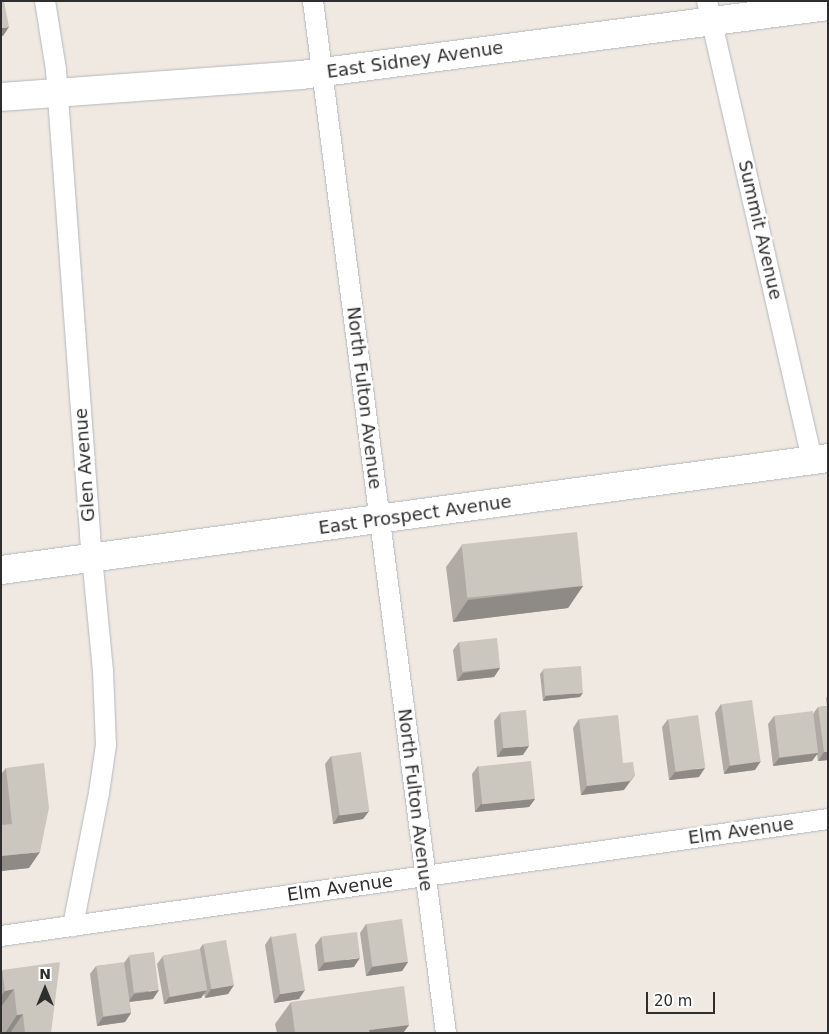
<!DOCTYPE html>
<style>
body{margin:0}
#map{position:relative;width:829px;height:1034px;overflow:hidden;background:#efe9e1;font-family:"DejaVu Sans",sans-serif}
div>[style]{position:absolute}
.roads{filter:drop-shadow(0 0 1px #b4b7c1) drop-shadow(0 0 1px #b4b7c1)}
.street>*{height:20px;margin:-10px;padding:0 10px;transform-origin:10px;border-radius:10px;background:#fff}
.secondary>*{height:28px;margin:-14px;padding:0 14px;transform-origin:14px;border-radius:14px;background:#fff}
.wall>*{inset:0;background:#afaba4}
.shaded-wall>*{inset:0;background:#8e8b86}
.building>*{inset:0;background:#cbc7bf;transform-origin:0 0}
span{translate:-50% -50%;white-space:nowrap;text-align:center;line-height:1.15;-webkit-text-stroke:5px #fff;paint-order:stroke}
.street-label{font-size:18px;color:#2e2e2e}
.frame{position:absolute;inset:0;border:2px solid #2e2e2e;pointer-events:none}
.north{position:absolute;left:20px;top:964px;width:50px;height:50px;-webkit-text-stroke:4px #fff;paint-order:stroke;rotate:0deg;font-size:14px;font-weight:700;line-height:20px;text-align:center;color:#2e2e2e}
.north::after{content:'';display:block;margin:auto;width:18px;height:22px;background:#2e2e2e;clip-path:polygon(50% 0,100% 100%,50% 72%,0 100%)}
.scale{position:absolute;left:646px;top:992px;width:69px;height:22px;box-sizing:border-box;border:2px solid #2e2e2e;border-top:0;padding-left:6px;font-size:15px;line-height:18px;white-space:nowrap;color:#2e2e2e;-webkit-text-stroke:4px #fff;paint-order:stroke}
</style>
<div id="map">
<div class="roads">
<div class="street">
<div style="left:45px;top:1px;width:70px;rotate:80.9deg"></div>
<div style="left:56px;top:70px;width:467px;rotate:85.8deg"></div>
<div style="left:90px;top:536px;width:136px;rotate:84.5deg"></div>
<div style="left:103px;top:671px;width:74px;rotate:87.7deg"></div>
<div style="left:106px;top:745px;width:49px;rotate:98.3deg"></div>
<div style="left:99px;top:793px;width:136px;rotate:101.1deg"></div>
<div style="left:313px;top:1px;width:1041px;rotate:82.66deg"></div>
<div style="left:707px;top:1px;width:471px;rotate:77.1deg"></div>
<div style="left:1px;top:936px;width:835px;rotate:-8.05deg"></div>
</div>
<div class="secondary">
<div style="left:1px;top:97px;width:301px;rotate:-4.2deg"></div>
<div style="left:301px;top:75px;width:531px;rotate:-7.46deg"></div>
<div style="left:1px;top:570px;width:835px;rotate:-7.71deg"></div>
</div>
</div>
<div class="wall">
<div style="clip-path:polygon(462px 545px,583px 586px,568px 608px,453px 622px,446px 567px)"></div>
<div style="clip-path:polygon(459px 642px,500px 668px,494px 677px,457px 681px,453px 650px)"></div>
<div style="clip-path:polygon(543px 670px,580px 697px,543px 701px,540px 674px)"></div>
<div style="clip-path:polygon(828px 696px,828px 760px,818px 761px,817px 754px,812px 761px,773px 766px,768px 724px,774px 716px,813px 714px,818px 707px,827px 706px,826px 698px)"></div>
<div style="clip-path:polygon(721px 704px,755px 770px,724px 774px,715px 713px)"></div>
<div style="clip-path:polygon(500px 713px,523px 755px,497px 757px,494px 721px)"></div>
<div style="clip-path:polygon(579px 719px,624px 790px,581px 795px,573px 728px)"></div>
<div style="clip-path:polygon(668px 719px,699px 777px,669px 780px,662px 727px)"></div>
<div style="clip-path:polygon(331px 756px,369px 811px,363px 819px,333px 824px,325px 764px)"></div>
<div style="clip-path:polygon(478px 766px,535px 799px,529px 807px,475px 812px,472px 774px)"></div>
<div style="clip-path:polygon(6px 768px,29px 868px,1px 871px,1px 774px)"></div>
<div style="clip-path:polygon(366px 924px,408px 962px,402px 971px,366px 976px,360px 933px)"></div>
<div style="clip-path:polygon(271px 936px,299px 999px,274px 1003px,265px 945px)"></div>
<div style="clip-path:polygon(321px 937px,354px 967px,318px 971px,315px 945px)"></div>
<div style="clip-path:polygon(203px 944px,234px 985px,228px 994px,205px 998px,204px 993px,201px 998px,164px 1004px,157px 964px,163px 956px,199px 950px)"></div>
<div style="clip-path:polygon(129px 956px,153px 999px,129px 1002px,131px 1013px,125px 1022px,97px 1026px,90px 974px,96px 966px,124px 963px)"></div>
<div style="clip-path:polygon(2px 970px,51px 1033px,1px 1033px,1px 971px)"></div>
<div style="clip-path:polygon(291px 1002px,409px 1025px,403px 1033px,277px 1033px,275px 1024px)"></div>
</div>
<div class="shaded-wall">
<div style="clip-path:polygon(9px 27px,3px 36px,1px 36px,1px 28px)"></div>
<div style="clip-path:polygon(583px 586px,568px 608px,453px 622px,468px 600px)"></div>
<div style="clip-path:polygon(500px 668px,494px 677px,457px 681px,463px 673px)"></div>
<div style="clip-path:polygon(583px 693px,580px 697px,543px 701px,546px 696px)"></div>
<div style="clip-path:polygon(529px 746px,523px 755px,497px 757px,503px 748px)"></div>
<div style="clip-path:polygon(824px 752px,828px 752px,828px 760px,818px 761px)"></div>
<div style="clip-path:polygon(818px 753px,812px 761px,773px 766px,779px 758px)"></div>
<div style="clip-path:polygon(761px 761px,755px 770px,724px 774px,730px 765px)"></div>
<div style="clip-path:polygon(705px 768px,699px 777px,669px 780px,675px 772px)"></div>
<div style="clip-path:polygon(635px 775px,624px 790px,581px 795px,587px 786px)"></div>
<div style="clip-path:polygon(535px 799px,529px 807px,475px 812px,481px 804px)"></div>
<div style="clip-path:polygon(369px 811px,363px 819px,333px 824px,339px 815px)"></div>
<div style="clip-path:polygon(40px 852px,29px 868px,1px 871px,1px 856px)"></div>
<div style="clip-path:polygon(360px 958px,354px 967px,318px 971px,324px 963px)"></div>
<div style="clip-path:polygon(408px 962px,402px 971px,366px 976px,372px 967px)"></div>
<div style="clip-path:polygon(234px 985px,228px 994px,205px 998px,211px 989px)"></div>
<div style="clip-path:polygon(14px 989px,1px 1007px,1px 996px,5px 991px)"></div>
<div style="clip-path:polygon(159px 990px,153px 999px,128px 1002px,134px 994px)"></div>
<div style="clip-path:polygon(207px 990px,201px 998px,164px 1004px,170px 996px)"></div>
<div style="clip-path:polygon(305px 990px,299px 999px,274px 1003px,280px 994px)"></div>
<div style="clip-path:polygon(131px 1013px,125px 1022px,97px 1026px,103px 1017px)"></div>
<div style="clip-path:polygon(23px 1014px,10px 1033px,5px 1033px,17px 1015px)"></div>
<div style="clip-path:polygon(409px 1025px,403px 1033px,368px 1033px,369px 1030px)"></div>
</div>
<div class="building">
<div style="clip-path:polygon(1px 1px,4px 1px,9px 27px,1px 28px)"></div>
<div style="left:577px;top:532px;width:54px;height:116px;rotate:84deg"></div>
<div style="left:497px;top:638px;width:30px;height:38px;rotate:84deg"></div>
<div style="left:581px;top:666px;width:27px;height:38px;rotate:86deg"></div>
<div style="left:752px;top:700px;width:62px;height:31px;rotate:82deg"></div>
<div style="clip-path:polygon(828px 706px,828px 752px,824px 752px,818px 707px)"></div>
<div style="left:526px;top:710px;width:36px;height:26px;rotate:85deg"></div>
<div style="left:813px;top:711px;width:42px;height:39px;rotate:83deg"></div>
<div style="clip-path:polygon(618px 715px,623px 763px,633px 762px,635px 775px,630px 781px,587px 786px,579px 719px)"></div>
<div style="left:698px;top:715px;width:53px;height:30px;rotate:82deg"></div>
<div style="left:361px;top:752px;width:60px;height:30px;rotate:82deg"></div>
<div style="left:531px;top:761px;width:38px;height:53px;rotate:84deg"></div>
<div style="clip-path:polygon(44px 763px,49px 808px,40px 852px,1px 856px,1px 825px,12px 824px,6px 768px)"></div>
<div style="left:402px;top:919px;width:43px;height:36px;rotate:82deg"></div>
<div style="left:357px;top:932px;width:26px;height:36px;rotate:83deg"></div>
<div style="left:296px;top:933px;width:58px;height:25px;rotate:81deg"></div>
<div style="left:226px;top:940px;width:46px;height:23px;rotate:80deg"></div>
<div style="left:200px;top:949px;width:42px;height:38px;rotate:80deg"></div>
<div style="left:154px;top:952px;width:38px;height:25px;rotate:83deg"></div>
<div style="clip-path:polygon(60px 962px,51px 1033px,25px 1033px,23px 1014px,17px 1015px,14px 989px,5px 991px,2px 970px)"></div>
<div style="left:124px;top:962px;width:51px;height:28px;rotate:82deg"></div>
<div style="clip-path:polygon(404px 986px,409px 1025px,369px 1030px,370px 1033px,295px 1033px,291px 1002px)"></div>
</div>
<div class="street-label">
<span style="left:415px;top:60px;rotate:-8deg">East Sidney Avenue</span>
<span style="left:760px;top:230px;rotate:77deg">Summit Avenue</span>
<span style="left:364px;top:398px;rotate:83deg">North Fulton Avenue</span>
<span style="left:85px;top:465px;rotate:-94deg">Glen Avenue</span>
<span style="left:415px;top:515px;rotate:-8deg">East Prospect Avenue</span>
<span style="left:415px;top:800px;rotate:83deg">North Fulton Avenue</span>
<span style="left:741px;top:831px;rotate:-8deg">Elm Avenue</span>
<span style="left:340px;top:888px;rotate:-8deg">Elm Avenue</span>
</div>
<div class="frame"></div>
<div class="north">N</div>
<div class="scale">20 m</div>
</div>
